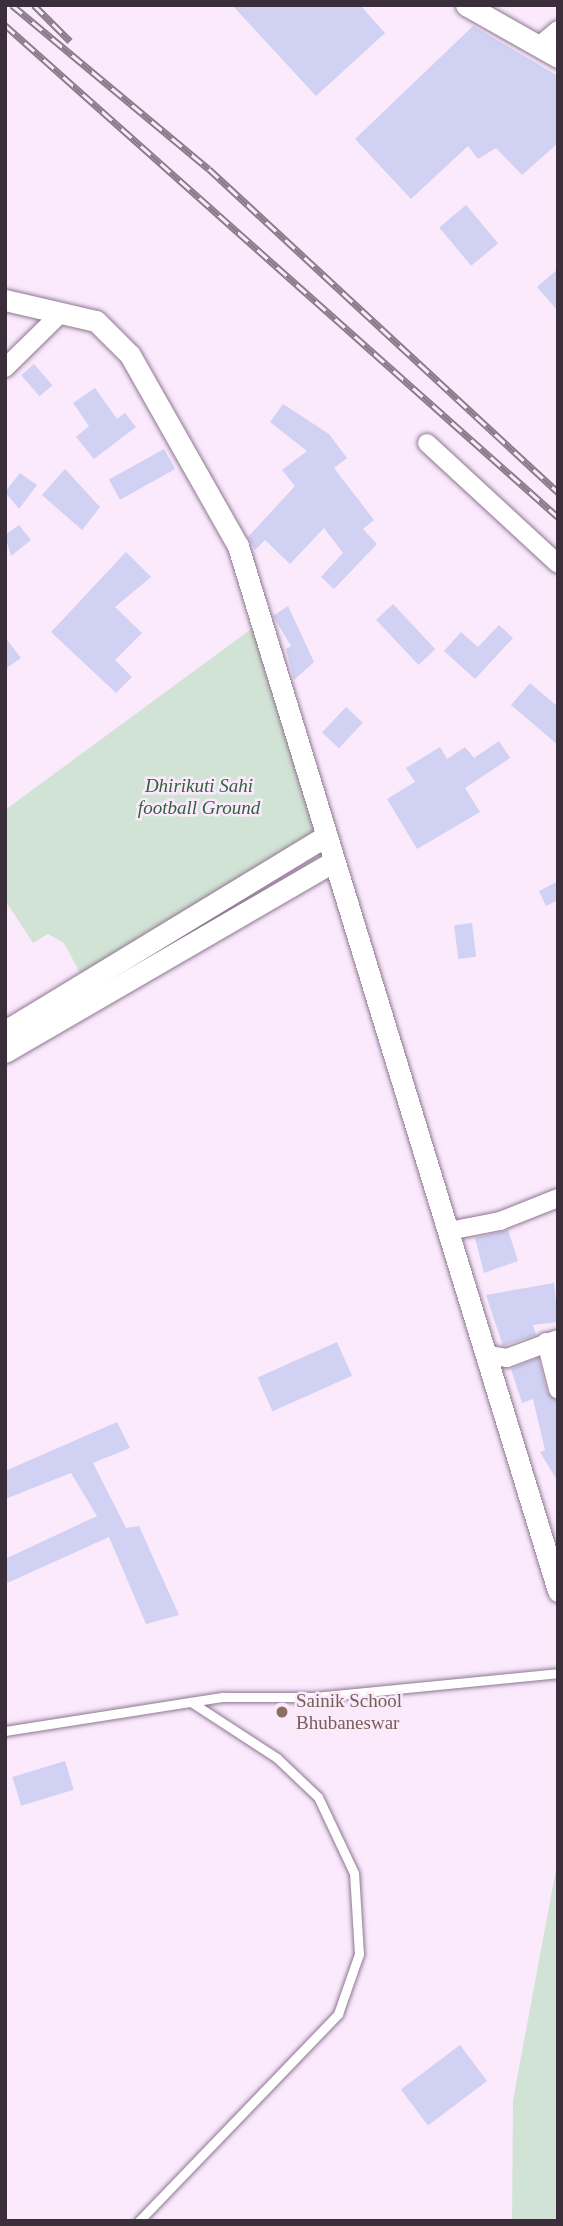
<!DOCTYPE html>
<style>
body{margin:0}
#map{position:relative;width:563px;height:2226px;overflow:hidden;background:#faeafc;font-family:Georgia,serif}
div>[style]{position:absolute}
.green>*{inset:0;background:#d1e3d4}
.building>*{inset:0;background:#d0d1f3;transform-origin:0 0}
.roads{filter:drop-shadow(0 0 2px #8e7691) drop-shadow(0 0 2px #8e7691)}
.service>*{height:9px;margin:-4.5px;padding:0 4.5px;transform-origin:4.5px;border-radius:4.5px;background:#fff}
.minor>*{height:18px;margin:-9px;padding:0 9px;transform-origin:9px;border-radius:9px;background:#fff}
.tertiary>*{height:21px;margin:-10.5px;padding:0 10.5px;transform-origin:10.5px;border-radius:10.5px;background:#fff}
.rail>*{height:7px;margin-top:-3.5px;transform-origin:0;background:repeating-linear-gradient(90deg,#faeafc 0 13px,#8a7d8b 0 26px);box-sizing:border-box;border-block:2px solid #8a7d8b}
.dots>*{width:19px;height:19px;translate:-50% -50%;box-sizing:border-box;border:4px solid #faeafc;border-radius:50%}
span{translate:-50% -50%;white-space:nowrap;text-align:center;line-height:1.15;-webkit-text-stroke:5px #faeafc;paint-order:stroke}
.park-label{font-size:19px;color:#32613d;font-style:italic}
.education-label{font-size:19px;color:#785e54}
.left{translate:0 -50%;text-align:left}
.frame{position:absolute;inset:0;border:7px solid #392e3a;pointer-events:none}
</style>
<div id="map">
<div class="green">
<div style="clip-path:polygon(258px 624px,322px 846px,86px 984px,64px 943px,48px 934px,33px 943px,5px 900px,5px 810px)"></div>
<div style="clip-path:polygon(558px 1859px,558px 2221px,512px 2221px,513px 2100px)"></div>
</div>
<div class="building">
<div style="clip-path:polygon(232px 5px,360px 5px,385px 33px,316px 96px)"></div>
<div style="clip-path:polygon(473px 26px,558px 76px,558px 143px,522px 175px,496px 148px,478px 159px,468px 146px,411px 199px,355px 139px)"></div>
<div style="left:466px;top:205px;width:50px;height:35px;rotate:50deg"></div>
<div style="clip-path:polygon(558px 269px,558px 311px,537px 287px)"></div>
<div style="left:34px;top:364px;width:28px;height:17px;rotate:49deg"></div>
<div style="clip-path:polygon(95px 388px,117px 419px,125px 413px,136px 427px,94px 459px,76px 437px,89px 426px,73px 403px)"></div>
<div style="clip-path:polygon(283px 404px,329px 434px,347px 458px,334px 468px,374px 520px,363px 529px,377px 544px,334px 589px,321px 577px,343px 553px,324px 528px,290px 564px,265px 540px,255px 550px,248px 537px,295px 486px,282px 470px,307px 451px,270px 422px)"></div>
<div style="left:164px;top:449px;width:23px;height:63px;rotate:61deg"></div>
<div style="clip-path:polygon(65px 469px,100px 507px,82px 530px,42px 495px)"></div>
<div style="clip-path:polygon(20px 473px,37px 485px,19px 509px,5px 492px)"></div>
<div style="clip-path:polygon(19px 525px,31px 540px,11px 556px,5px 535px)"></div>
<div style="clip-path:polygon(126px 552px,151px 577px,115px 607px,142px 633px,115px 660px,132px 677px,116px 693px,51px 632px)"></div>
<div style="left:393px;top:604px;width:62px;height:23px;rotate:47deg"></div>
<div style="clip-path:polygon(288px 606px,314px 662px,294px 680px,286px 649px,291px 646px,273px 616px)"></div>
<div style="clip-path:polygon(499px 625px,513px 638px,475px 679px,444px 651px,461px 632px,478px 647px)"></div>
<div style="clip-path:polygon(5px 637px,21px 658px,5px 669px)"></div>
<div style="clip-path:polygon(530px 683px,558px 707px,558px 745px,511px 705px)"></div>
<div style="left:346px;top:707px;width:23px;height:35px;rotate:43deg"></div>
<div style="clip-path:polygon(499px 741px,510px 758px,465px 788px,480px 812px,417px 849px,387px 799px,415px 782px,406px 768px,440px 747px,447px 759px,465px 747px,474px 758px)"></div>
<div style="clip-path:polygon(558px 881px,558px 900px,546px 906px,539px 891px)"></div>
<div style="left:472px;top:923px;width:34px;height:18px;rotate:83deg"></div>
<div style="clip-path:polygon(508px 1230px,518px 1261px,484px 1273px,475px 1238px)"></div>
<div style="clip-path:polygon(554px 1283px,558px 1322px,533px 1325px,536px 1335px,503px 1346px,486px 1295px)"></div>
<div style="left:337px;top:1342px;width:37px;height:87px;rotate:66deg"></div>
<div style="clip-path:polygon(538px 1358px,547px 1392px,558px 1400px,558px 1482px,540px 1452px,545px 1450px,533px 1399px,522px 1403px,511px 1369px)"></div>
<div style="clip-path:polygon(117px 1422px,130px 1448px,93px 1463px,126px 1528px,139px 1526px,179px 1615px,146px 1624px,109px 1537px,5px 1584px,5px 1559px,97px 1516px,71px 1473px,5px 1499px,5px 1471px)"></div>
<div style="left:65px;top:1761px;width:30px;height:55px;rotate:73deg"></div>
<div style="left:460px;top:2045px;width:45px;height:74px;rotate:53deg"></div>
</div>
<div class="roads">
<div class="service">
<div style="left:5px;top:1731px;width:221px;rotate:-8.9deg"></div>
<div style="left:223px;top:1697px;width:91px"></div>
<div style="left:314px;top:1697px;width:245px;rotate:-5.6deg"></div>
<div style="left:139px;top:2221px;width:287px;rotate:-46.1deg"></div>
<div style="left:338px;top:2014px;width:64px;rotate:-70.7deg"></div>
<div style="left:359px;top:1954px;width:81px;rotate:-93.5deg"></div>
<div style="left:354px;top:1873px;width:84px;rotate:-115.3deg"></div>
<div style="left:318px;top:1797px;width:57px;rotate:-136.4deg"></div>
<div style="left:277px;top:1758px;width:103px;rotate:-146.9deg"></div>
</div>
<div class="minor">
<div style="left:539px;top:46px;width:25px;rotate:-40deg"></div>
<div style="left:5px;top:368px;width:78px;rotate:-44.5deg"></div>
<div style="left:427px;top:443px;width:178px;rotate:42.7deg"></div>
<div style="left:449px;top:1231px;width:52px;rotate:-11.1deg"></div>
<div style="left:500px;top:1221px;width:62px;rotate:-21.6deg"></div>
<div style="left:546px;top:1342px;width:49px;rotate:75.7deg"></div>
<div style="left:488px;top:1355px;width:19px;rotate:9deg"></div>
<div style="left:507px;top:1358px;width:54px;rotate:-20.4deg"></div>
</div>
<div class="tertiary">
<div style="left:466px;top:5px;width:106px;rotate:29.5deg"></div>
<div style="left:5px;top:300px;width:93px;rotate:13deg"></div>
<div style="left:96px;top:321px;width:48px;rotate:45deg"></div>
<div style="left:130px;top:355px;width:219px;rotate:60.5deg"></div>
<div style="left:238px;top:546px;width:1093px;rotate:72.97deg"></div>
<div style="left:5px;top:1031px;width:376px;rotate:-31.3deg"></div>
<div style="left:5px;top:1052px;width:380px;rotate:-30.1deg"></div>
</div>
</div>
<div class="rail">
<div style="left:12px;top:5px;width:256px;rotate:39.8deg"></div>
<div style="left:209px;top:169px;width:476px;rotate:42.8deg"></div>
<div style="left:34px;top:5px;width:51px;rotate:45deg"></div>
<div style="left:5px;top:25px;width:740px;rotate:41.66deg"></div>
</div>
<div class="dots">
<div style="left:282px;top:1712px;background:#8d6e63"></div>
</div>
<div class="park-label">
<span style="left:199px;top:797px">Dhirikuti Sahi<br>football Ground</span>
</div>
<div class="education-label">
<span class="left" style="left:296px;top:1712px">Sainik School<br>Bhubaneswar</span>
</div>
<div class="frame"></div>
</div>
